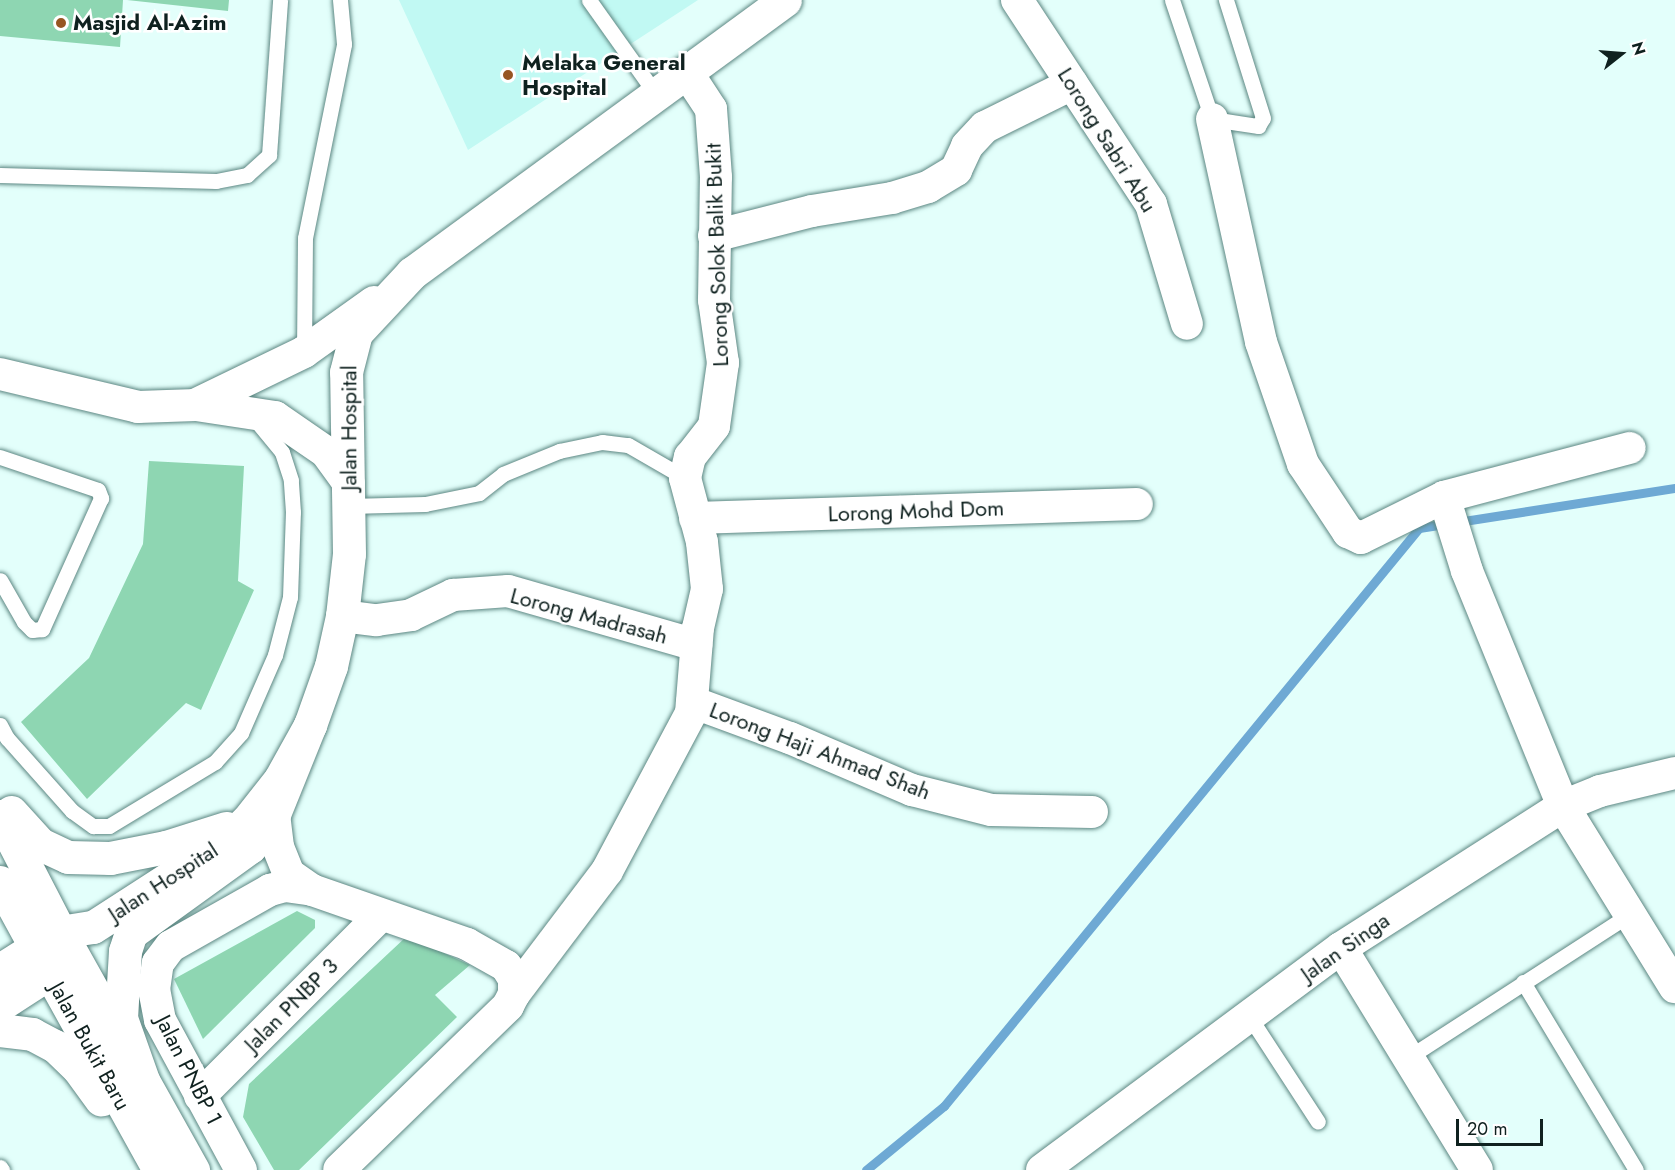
<!DOCTYPE html>
<style>
body{margin:0}
#map{position:relative;width:1675px;height:1170px;overflow:hidden;background:#e3fffb;font-family:Jost,sans-serif}
div>[style]{position:absolute}
.built>*{inset:0;background:#c1f9f3}
.stream>*{height:9px;margin:-4.5px;padding:0 4.5px;transform-origin:4.5px;border-radius:4.5px;background:#6ea9d4}
.building>*{inset:0;background:#8ed6b2}
.roads{filter:drop-shadow(0 0 2px #5c8782) drop-shadow(0 0 2px #5c8782)}
.service>*{height:15px;margin:-7.5px;padding:0 7.5px;transform-origin:7.5px;border-radius:7.5px;background:#fff}
.minor>*{height:32px;margin:-16px;padding:0 16px;transform-origin:16px;border-radius:16px;background:#fff}
.tertiary>*{height:33px;margin:-16.5px;padding:0 16.5px;transform-origin:16.5px;border-radius:16.5px;background:#fff}
.secondary>*{height:33px;margin:-16.5px;padding:0 16.5px;transform-origin:16.5px;border-radius:16.5px;background:#fff}
.dots>*{width:16px;height:16px;translate:-50% -50%;box-sizing:border-box;border:3px solid #fff;border-radius:50%}
span{translate:-50% -50%;white-space:nowrap;text-align:center;line-height:1.15;-webkit-text-stroke:5px #fff;paint-order:stroke}
.poi-label{font-size:22px;color:#0f211f;font-weight:700}
.left{translate:0 -50%;text-align:left}
.street-label{font-size:22px;color:#0f211f}
.north{position:absolute;left:1591px;top:24px;width:60px;height:60px;-webkit-text-stroke:4px #fff;paint-order:stroke;rotate:73deg;font-size:16px;font-weight:700;line-height:24px;text-align:center;color:#0f211f}
.north::after{content:'';display:block;margin:auto;width:21px;height:27px;background:#0f211f;clip-path:polygon(50% 0,100% 100%,50% 72%,0 100%)}
.scale{position:absolute;left:1456px;top:1119px;width:87px;height:27px;box-sizing:border-box;border:3px solid #0f211f;border-top:0;padding-left:8px;font-size:18px;line-height:21px;white-space:nowrap;color:#0f211f;-webkit-text-stroke:4px #fff;paint-order:stroke}
</style>
<div id="map">
<div class="built">
<div style="clip-path:polygon(399px 0,698px 0,468px 150px)"></div>
</div>
<div class="stream">
<div style="left:866px;top:1170px;width:101px;rotate:-39.4deg"></div>
<div style="left:944px;top:1106px;width:748px;rotate:-50.59deg"></div>
<div style="left:1419px;top:528px;width:259px;rotate:-8.9deg"></div>
</div>
<div class="building">
<div style="clip-path:polygon(0 0,123px 0,120px 47px,0 36px)"></div>
<div style="clip-path:polygon(127px 0,229px 0,228px 11px)"></div>
<div style="clip-path:polygon(149px 461px,244px 466px,238px 581px,254px 590px,201px 710px,186px 703px,87px 799px,21px 722px,89px 658px,143px 544px)"></div>
<div style="clip-path:polygon(297px 911px,315px 920px,315px 928px,203px 1039px,174px 979px)"></div>
<div style="clip-path:polygon(407px 936px,470px 965px,435px 995px,457px 1017px,299px 1170px,274px 1170px,243px 1117px,249px 1084px)"></div>
</div>
<div class="roads">
<div class="service">
<div style="left:589px;top:0;width:114px;rotate:54.6deg"></div>
<div style="left:1172px;top:0;width:126px;rotate:71.4deg"></div>
<div style="left:1212px;top:119px;width:47px;rotate:8.7deg"></div>
<div style="left:1258px;top:126px;width:9px;rotate:-58deg"></div>
<div style="left:1263px;top:118px;width:124px;rotate:-107.4deg"></div>
<div style="left:0;top:175px;width:216px;rotate:1.6deg"></div>
<div style="left:216px;top:181px;width:32px;rotate:-11deg"></div>
<div style="left:247px;top:175px;width:30px;rotate:-42deg"></div>
<div style="left:269px;top:155px;width:155px;rotate:-85.9deg"></div>
<div style="left:304px;top:352px;width:114px;rotate:-89.5deg"></div>
<div style="left:305px;top:238px;width:198px;rotate:-78.6deg"></div>
<div style="left:344px;top:44px;width:44px;rotate:-95.2deg"></div>
<div style="left:0;top:457px;width:103px;rotate:18.6deg"></div>
<div style="left:98px;top:490px;width:9px;rotate:69deg"></div>
<div style="left:101px;top:498px;width:144px;rotate:114.2deg"></div>
<div style="left:42px;top:629px;width:10px;rotate:174deg"></div>
<div style="left:32px;top:630px;width:11px;rotate:-135deg"></div>
<div style="left:24px;top:622px;width:48px;rotate:-119.7deg"></div>
<div style="left:349px;top:506px;width:76px;rotate:-1.5deg"></div>
<div style="left:425px;top:504px;width:55px;rotate:-11.5deg"></div>
<div style="left:479px;top:493px;width:31px;rotate:-38deg"></div>
<div style="left:503px;top:474px;width:61px;rotate:-22.3deg"></div>
<div style="left:559px;top:451px;width:44px;rotate:-11.8deg"></div>
<div style="left:602px;top:442px;width:26px;rotate:7deg"></div>
<div style="left:628px;top:445px;width:66px;rotate:30.1deg"></div>
<div style="left:0;top:725px;width:15px;rotate:62deg"></div>
<div style="left:7px;top:738px;width:98px;rotate:48.3deg"></div>
<div style="left:72px;top:811px;width:26px;rotate:36deg"></div>
<div style="left:93px;top:826px;width:16px"></div>
<div style="left:109px;top:826px;width:124px;rotate:-31.1deg"></div>
<div style="left:215px;top:762px;width:39px;rotate:-48deg"></div>
<div style="left:241px;top:733px;width:85px;rotate:-66.4deg"></div>
<div style="left:275px;top:655px;width:60px;rotate:-75.5deg"></div>
<div style="left:290px;top:597px;width:85px;rotate:-88deg"></div>
<div style="left:293px;top:512px;width:32px;rotate:-94deg"></div>
<div style="left:291px;top:480px;width:29px;rotate:-108deg"></div>
<div style="left:282px;top:452px;width:45px;rotate:-129.6deg"></div>
<div style="left:1523px;top:982px;width:219px;rotate:59deg"></div>
<div style="left:1249px;top:1016px;width:126px;rotate:56.9deg"></div>
<div style="left:1406px;top:1059px;width:267px;rotate:-32.9deg"></div>
<div style="left:0;top:1167px;width:4px;rotate:56deg"></div>
</div>
<div class="minor">
<div style="left:1017px;top:0;width:244px;rotate:56.7deg"></div>
<div style="left:1151px;top:204px;width:125px;rotate:73.3deg"></div>
<div style="left:1212px;top:119px;width:228px;rotate:77.6deg"></div>
<div style="left:1261px;top:342px;width:129px;rotate:71deg"></div>
<div style="left:1303px;top:464px;width:82px;rotate:56.5deg"></div>
<div style="left:1348px;top:532px;width:14px;rotate:25deg"></div>
<div style="left:1361px;top:538px;width:93px;rotate:-26.3deg"></div>
<div style="left:1444px;top:497px;width:77px;rotate:72.7deg"></div>
<div style="left:1467px;top:571px;width:254px;rotate:67.8deg"></div>
<div style="left:1563px;top:806px;width:213px;rotate:58.3deg"></div>
<div style="left:714px;top:236px;width:101px;rotate:-14.3deg"></div>
<div style="left:812px;top:211px;width:81px;rotate:-9.2deg"></div>
<div style="left:892px;top:198px;width:38px;rotate:-17deg"></div>
<div style="left:928px;top:187px;width:33px;rotate:-31deg"></div>
<div style="left:956px;top:170px;width:26px;rotate:-65deg"></div>
<div style="left:967px;top:146px;width:26px;rotate:-47deg"></div>
<div style="left:985px;top:127px;width:97px;rotate:-26.3deg"></div>
<div style="left:0;top:374px;width:142px;rotate:13.4deg"></div>
<div style="left:138px;top:407px;width:58px;rotate:-2deg"></div>
<div style="left:196px;top:405px;width:80px;rotate:8.6deg"></div>
<div style="left:275px;top:417px;width:62px;rotate:34.5deg"></div>
<div style="left:326px;top:452px;width:39px;rotate:54deg"></div>
<div style="left:197px;top:404px;width:119px;rotate:-25.9deg"></div>
<div style="left:304px;top:352px;width:86px;rotate:-35.5deg"></div>
<div style="left:1444px;top:497px;width:192px;rotate:-14.8deg"></div>
<div style="left:695px;top:518px;width:442px;rotate:-1.8deg"></div>
<div style="left:342px;top:616px;width:35px;rotate:7deg"></div>
<div style="left:377px;top:620px;width:34px;rotate:-8deg"></div>
<div style="left:411px;top:615px;width:47px;rotate:-25.5deg"></div>
<div style="left:453px;top:595px;width:55px;rotate:-4.2deg"></div>
<div style="left:508px;top:591px;width:196px;rotate:16deg"></div>
<div style="left:692px;top:702px;width:104px;rotate:20.2deg"></div>
<div style="left:790px;top:738px;width:133px;rotate:23.1deg"></div>
<div style="left:912px;top:790px;width:81px;rotate:14.2deg"></div>
<div style="left:991px;top:810px;width:101px;rotate:1.1deg"></div>
<div style="left:274px;top:814px;width:33px;rotate:83deg"></div>
<div style="left:278px;top:847px;width:29px;rotate:68deg"></div>
<div style="left:289px;top:874px;width:28px;rotate:35deg"></div>
<div style="left:312px;top:890px;width:164px;rotate:19.2deg"></div>
<div style="left:467px;top:944px;width:45px;rotate:29.4deg"></div>
<div style="left:506px;top:966px;width:15px;rotate:58deg"></div>
<div style="left:514px;top:979px;width:15px;rotate:90deg"></div>
<div style="left:514px;top:994px;width:13px;rotate:117deg"></div>
<div style="left:508px;top:1006px;width:235px;rotate:135.9deg"></div>
<div style="left:1341px;top:948px;width:260px;rotate:58.5deg"></div>
<div style="left:514px;top:994px;width:154px;rotate:-52.9deg"></div>
<div style="left:607px;top:871px;width:179px;rotate:-62deg"></div>
<div style="left:691px;top:713px;width:85px;rotate:-85.3deg"></div>
<div style="left:698px;top:628px;width:40px;rotate:-77deg"></div>
<div style="left:707px;top:589px;width:47px;rotate:-96.1deg"></div>
<div style="left:702px;top:542px;width:66px;rotate:-104.9deg"></div>
<div style="left:685px;top:478px;width:22px;rotate:-77deg"></div>
<div style="left:690px;top:457px;width:39px;rotate:-52deg"></div>
<div style="left:714px;top:426px;width:64px;rotate:-81.9deg"></div>
<div style="left:723px;top:363px;width:64px;rotate:-98.1deg"></div>
<div style="left:714px;top:300px;width:123px;rotate:-89.1deg"></div>
<div style="left:716px;top:177px;width:68px;rotate:-94.2deg"></div>
<div style="left:711px;top:109px;width:45px;rotate:-123.3deg"></div>
<div style="left:200px;top:1096px;width:256px;rotate:-45deg"></div>
<div style="left:241px;top:1170px;width:170px;rotate:-118.4deg"></div>
<div style="left:160px;top:1020px;width:31px;rotate:-101deg"></div>
<div style="left:154px;top:990px;width:27px;rotate:-82deg"></div>
<div style="left:158px;top:963px;width:21px;rotate:-53deg"></div>
<div style="left:171px;top:946px;width:114px;rotate:-29.5deg"></div>
<div style="left:270px;top:890px;width:16px;rotate:-15deg"></div>
<div style="left:285px;top:886px;width:27px;rotate:8deg"></div>
<div style="left:1042px;top:1170px;width:372px;rotate:-36.6deg"></div>
<div style="left:1341px;top:948px;width:264px;rotate:-32.6deg"></div>
<div style="left:1563px;top:806px;width:40px;rotate:-22deg"></div>
<div style="left:1600px;top:791px;width:77px;rotate:-13.5deg"></div>
</div>
<div class="tertiary">
<div style="left:11px;top:812px;width:43px;rotate:47.8deg"></div>
<div style="left:40px;top:844px;width:31px;rotate:25deg"></div>
<div style="left:68px;top:857px;width:42px;rotate:1.4deg"></div>
<div style="left:110px;top:858px;width:57px;rotate:-11.1deg"></div>
<div style="left:166px;top:847px;width:63px;rotate:-17.6deg"></div>
<div style="left:0;top:816px;width:131px;rotate:62.7deg"></div>
<div style="left:60px;top:932px;width:33px;rotate:-9deg"></div>
<div style="left:93px;top:927px;width:153px;rotate:-32.8deg"></div>
<div style="left:222px;top:844px;width:34px;rotate:-43deg"></div>
<div style="left:247px;top:821px;width:53px;rotate:-51.8deg"></div>
<div style="left:280px;top:779px;width:62px;rotate:-60.9deg"></div>
<div style="left:310px;top:725px;width:63px;rotate:-70.4deg"></div>
<div style="left:331px;top:666px;width:51px;rotate:-77.6deg"></div>
<div style="left:342px;top:616px;width:62px;rotate:-83.6deg"></div>
<div style="left:349px;top:554px;width:182px;rotate:-90.9deg"></div>
<div style="left:346px;top:372px;width:40px;rotate:-75.6deg"></div>
<div style="left:356px;top:333px;width:82px;rotate:-47deg"></div>
<div style="left:412px;top:273px;width:462px;rotate:-36.2deg"></div>
<div style="left:0;top:882px;width:75px;rotate:61.4deg"></div>
</div>
<div class="secondary">
<div style="left:36px;top:948px;width:254px;rotate:61deg"></div>
<div style="left:0;top:970px;width:71px;rotate:-32.3deg"></div>
<div style="left:60px;top:932px;width:273px;rotate:60.8deg"></div>
<div style="left:0;top:1005px;width:81px;rotate:-32.9deg"></div>
<div style="left:0;top:1030px;width:32px;rotate:7deg"></div>
<div style="left:32px;top:1034px;width:26px;rotate:28deg"></div>
<div style="left:55px;top:1046px;width:32px;rotate:44deg"></div>
<div style="left:78px;top:1068px;width:39px;rotate:54deg"></div>
<div style="left:144px;top:1083px;width:69px;rotate:-109.5deg"></div>
<div style="left:121px;top:1018px;width:67px;rotate:-86.6deg"></div>
<div style="left:125px;top:951px;width:19px;rotate:-72deg"></div>
<div style="left:131px;top:933px;width:147px;rotate:-35.9deg"></div>
<div style="left:250px;top:847px;width:41px;rotate:-54deg"></div>
<div style="left:274px;top:814px;width:96px;rotate:-68deg"></div>
</div>
</div>
<div class="dots">
<div style="left:61px;top:23px;background:#975622"></div>
<div style="left:508px;top:75px;background:#975622"></div>
</div>
<div class="poi-label">
<span class="left" style="left:73px;top:23px">Masjid Al-Azim</span>
<span class="left" style="left:522px;top:75px">Melaka General<br>Hospital</span>
</div>
<div class="street-label">
<span style="left:1107px;top:140px;rotate:58deg">Lorong Sabri Abu</span>
<span style="left:717px;top:255px;rotate:-92deg">Lorong Solok Balik Bukit</span>
<span style="left:349px;top:428px;rotate:-90deg">Jalan Hospital</span>
<span style="left:916px;top:511px;rotate:-2deg">Lorong Mohd Dom</span>
<span style="left:589px;top:616px;rotate:15deg">Lorong Madrasah</span>
<span style="left:820px;top:751px;rotate:21deg">Lorong Haji Ahmad Shah</span>
<span style="left:163px;top:882px;rotate:-33deg">Jalan Hospital</span>
<span style="left:1345px;top:947px;rotate:-35deg">Jalan Singa</span>
<span style="left:291px;top:1005px;rotate:-45deg">Jalan PNBP 3</span>
<span style="left:90px;top:1046px;rotate:61deg">Jalan Bukit Baru</span>
<span style="left:189px;top:1070px;rotate:63deg">Jalan PNBP 1</span>
</div>
<div class="north">N</div>
<div class="scale">20 m</div>
</div>
